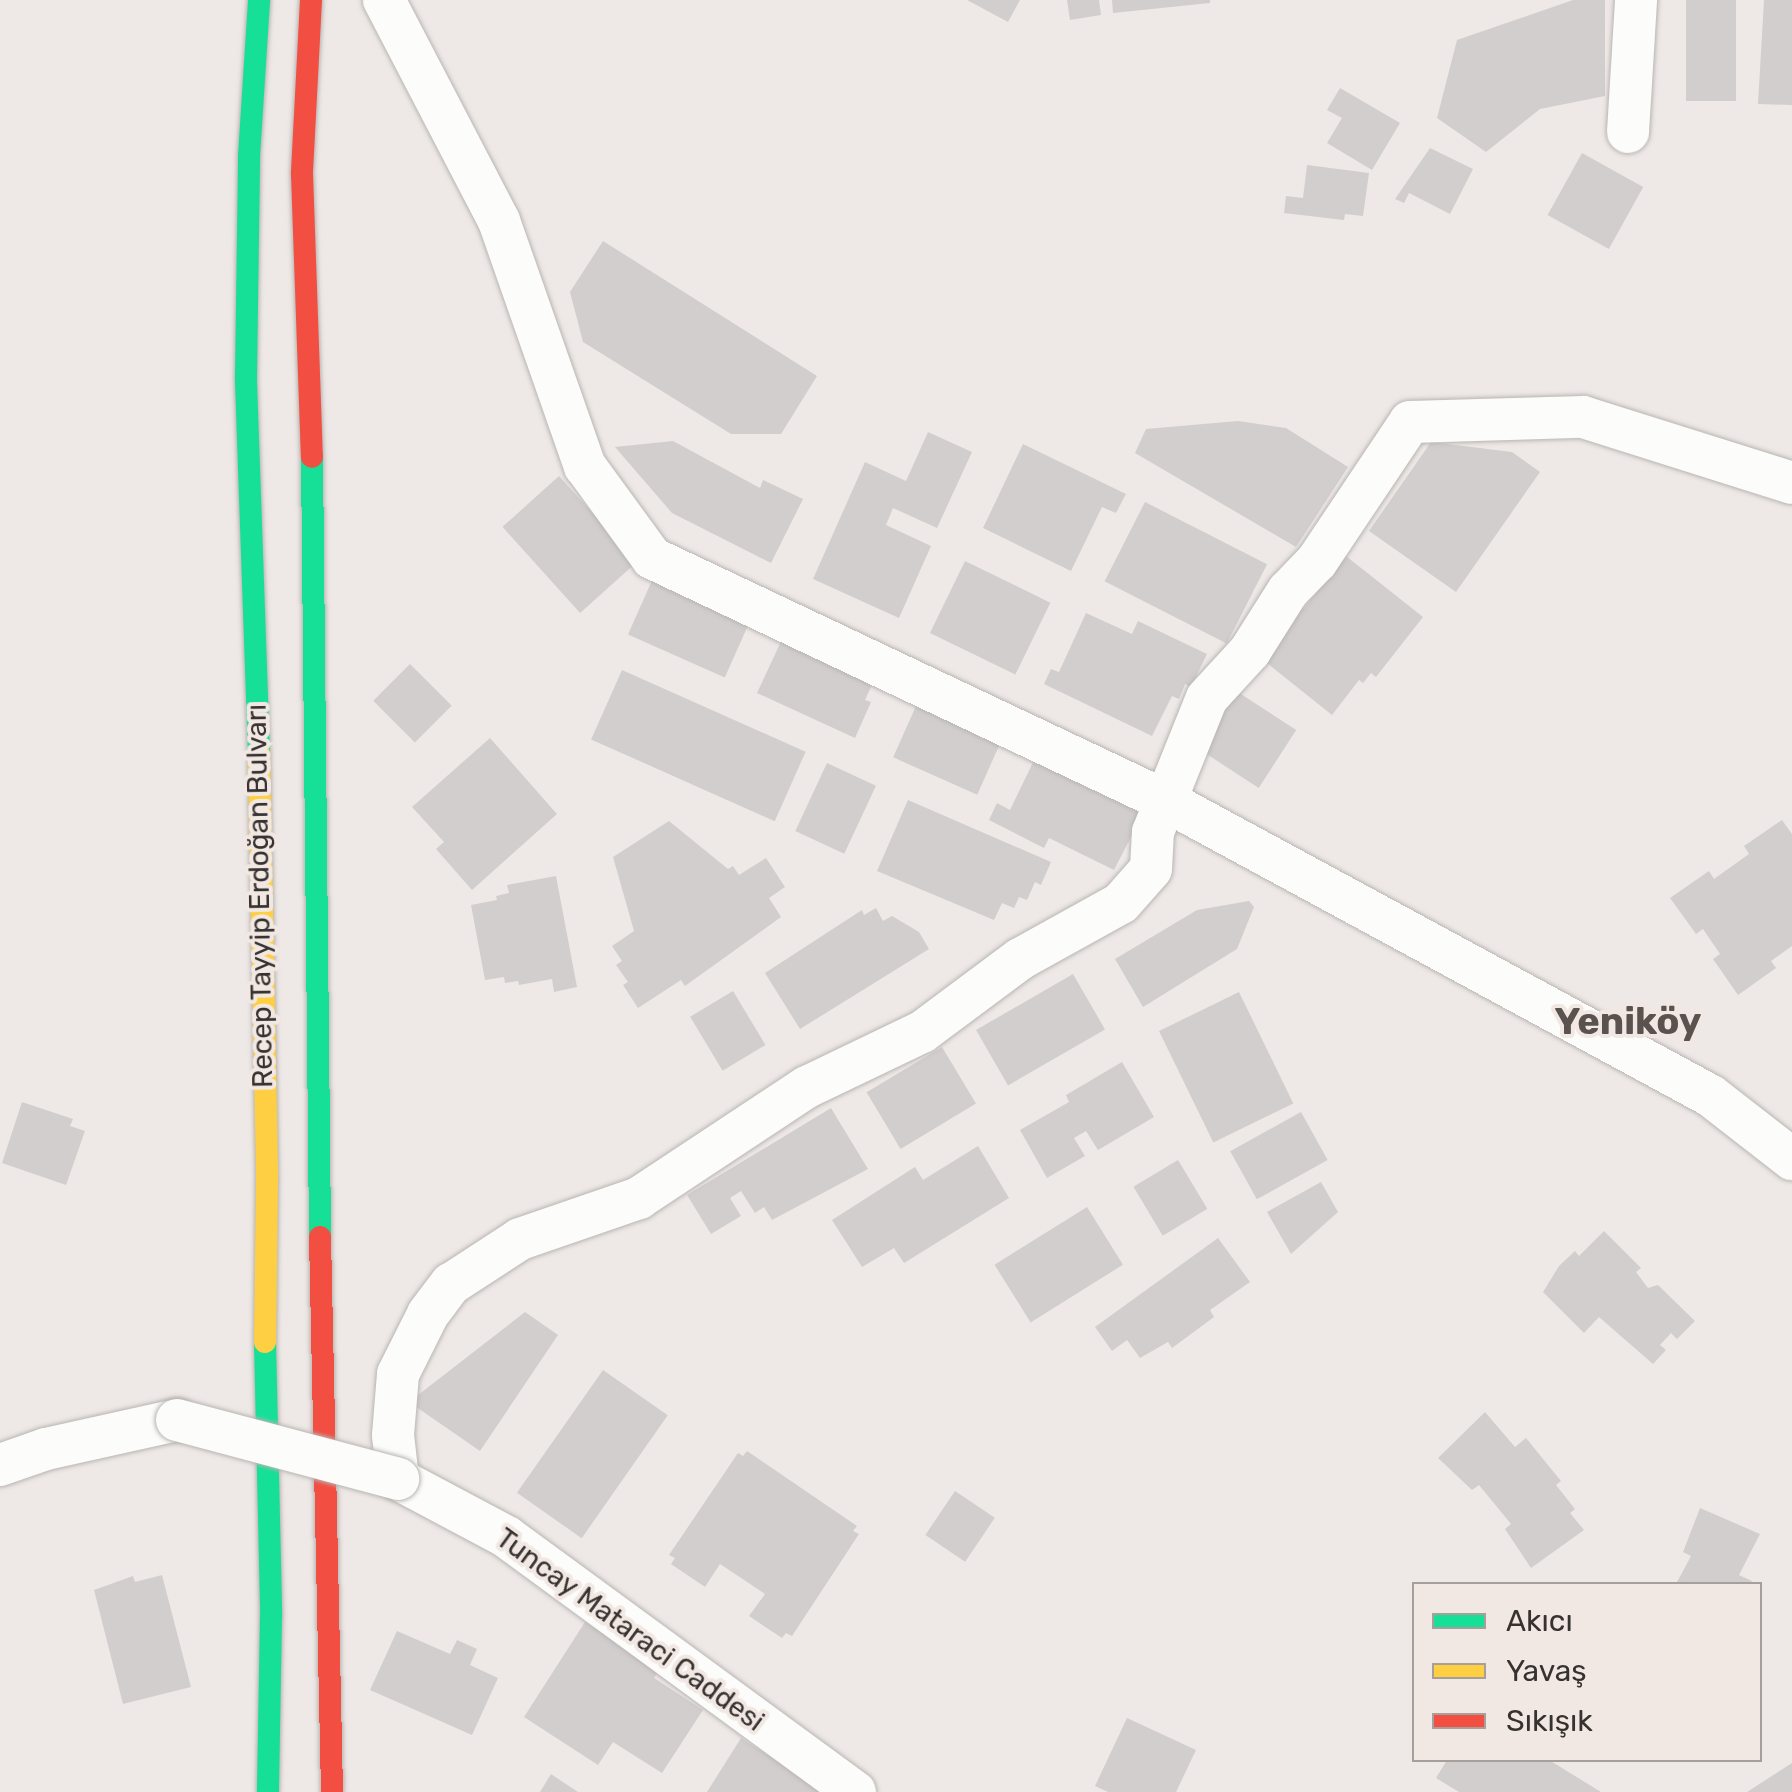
<!DOCTYPE html>
<meta charset="utf-8">
<style>
body{margin:0}
#map{position:relative;width:1792px;height:1792px;overflow:hidden;background:#eee9e6;font-family:Rubik,sans-serif}
div>[style]{position:absolute}
.building>*{inset:0;background:#d2cecd;transform-origin:0 0}
.roads{filter:drop-shadow(0 0 2px #b9b5b2) drop-shadow(0 0 2px #b9b5b2)}
.street>*{height:42px;margin:-21px;padding:0 21px;transform-origin:21px;border-radius:21px;background:#fcfcfb}
.fast>*{height:22px;margin:-11px;padding:0 11px;transform-origin:11px;border-radius:11px;background:#16e098}
.slow>*{height:22px;margin:-11px;padding:0 11px;transform-origin:11px;border-radius:11px;background:#ffcf43}
.jam>*{height:22px;margin:-11px;padding:0 11px;transform-origin:11px;border-radius:11px;background:#f24e42}
.bridges{filter:drop-shadow(0 0 2px #b9b5b2) drop-shadow(0 0 2px #b9b5b2)}
.street-bridge>*{height:42px;margin:-21px;padding:0 21px;transform-origin:21px;border-radius:21px;background:#fcfcfb}
span{translate:-50% -50%;white-space:nowrap;text-align:center;line-height:1.15;-webkit-text-stroke:8px #f2e8e3;paint-order:stroke}
.street-label{font-size:28px;color:#363230}
.district-label{font-size:38px;color:#5a524e;font-weight:700}
.legend{position:absolute;left:1412px;top:1582px;width:350px;height:180px;box-sizing:border-box;background:#f2e8e3;border:2px solid #a79f9b;margin:0;padding:12px 18px;list-style:none;font-size:30px;color:#363230}
.legend li{display:flex;align-items:center;gap:20px;height:50px}
.legend b{width:50px;border:2px solid #a79f9b}
</style>
<div id="map">
<div class="building">
<div style="clip-path:polygon(967px 0,1020px 0,1008px 22px)"></div>
<div style="clip-path:polygon(1067px 0,1099px 0,1101px 15px,1070px 20px)"></div>
<div style="clip-path:polygon(1112px 0,1210px 0,1210px 3px,1113px 13px)"></div>
<div style="clip-path:polygon(1573px 0,1605px 0,1605px 96px,1540px 109px,1486px 152px,1437px 118px,1457px 40px)"></div>
<div style="left:1686px;top:0;width:50px;height:101px"></div>
<div style="clip-path:polygon(1764px 0,1792px 0,1792px 105px,1758px 104px)"></div>
<div style="clip-path:polygon(1340px 88px,1400px 123px,1372px 170px,1327px 143px,1342px 118px,1327px 110px)"></div>
<div style="clip-path:polygon(1430px 148px,1473px 169px,1450px 214px,1409px 193px,1404px 203px,1395px 199px)"></div>
<div style="left:1582px;top:153px;width:70px;height:71px;rotate:29deg"></div>
<div style="clip-path:polygon(1307px 165px,1369px 173px,1363px 216px,1345px 214px,1344px 220px,1284px 213px,1286px 196px,1303px 198px)"></div>
<div style="clip-path:polygon(603px 241px,817px 376px,781px 434px,731px 434px,583px 342px,570px 292px)"></div>
<div style="clip-path:polygon(1238px 421px,1286px 428px,1348px 467px,1296px 547px,1135px 453px,1146px 429px)"></div>
<div style="clip-path:polygon(928px 432px,972px 452px,937px 528px,893px 508px,886px 525px,931px 546px,899px 618px,813px 579px,865px 462px,906px 481px)"></div>
<div style="clip-path:polygon(673px 441px,760px 488px,763px 480px,803px 499px,771px 563px,672px 513px,615px 447px)"></div>
<div style="clip-path:polygon(1431px 442px,1512px 452px,1540px 472px,1456px 592px,1369px 531px)"></div>
<div style="clip-path:polygon(1023px 444px,1126px 494px,1116px 513px,1102px 507px,1071px 571px,983px 528px)"></div>
<div style="left:559px;top:476px;width:116px;height:76px;rotate:48deg"></div>
<div style="left:1145px;top:502px;width:137px;height:89px;rotate:27deg"></div>
<div style="clip-path:polygon(1346px 556px,1423px 617px,1376px 677px,1371px 673px,1363px 683px,1359px 680px,1332px 715px,1257px 655px,1298px 603px,1304px 608px)"></div>
<div style="left:965px;top:561px;width:95px;height:80px;rotate:26deg"></div>
<div style="left:654px;top:576px;width:106px;height:64px;rotate:24deg"></div>
<div style="clip-path:polygon(1086px 613px,1132px 634px,1138px 621px,1207px 654px,1191px 687px,1185px 684px,1179px 699px,1172px 696px,1152px 736px,1044px 684px,1051px 669px,1059px 672px)"></div>
<div style="clip-path:polygon(784px 635px,876px 676px,865px 700px,871px 702px,855px 738px,757px 693px)"></div>
<div style="left:410px;top:664px;width:59px;height:52px;rotate:45deg"></div>
<div style="left:622px;top:670px;width:201px;height:76px;rotate:24deg"></div>
<div style="left:1230px;top:687px;width:79px;height:69px;rotate:33deg"></div>
<div style="left:920px;top:697px;width:92px;height:66px;rotate:24deg"></div>
<div style="clip-path:polygon(490px 738px,557px 814px,472px 890px,436px 849px,444px 842px,412px 807px)"></div>
<div style="clip-path:polygon(1038px 752px,1147px 806px,1114px 870px,1049px 838px,1044px 848px,989px 820px,997px 803px,1010px 810px)"></div>
<div style="left:827px;top:763px;width:54px;height:75px;rotate:25deg"></div>
<div style="clip-path:polygon(908px 800px,1051px 862px,1041px 885px,1035px 882px,1027px 900px,1019px 897px,1014px 908px,1002px 903px,994px 920px,877px 871px)"></div>
<div style="clip-path:polygon(1782px 820px,1792px 834px,1792px 946px,1771px 961px,1776px 968px,1738px 995px,1713px 959px,1720px 954px,1703px 929px,1696px 934px,1670px 898px,1709px 871px,1714px 879px,1749px 854px,1744px 846px)"></div>
<div style="clip-path:polygon(669px 821px,728px 869px,733px 866px,739px 875px,766px 858px,785px 887px,769px 898px,781px 917px,685px 986px,681px 980px,638px 1008px,623px 985px,628px 982px,616px 965px,622px 961px,612px 946px,634px 931px,613px 857px)"></div>
<div style="clip-path:polygon(556px 876px,577px 987px,554px 992px,552px 979px,519px 985px,518px 981px,505px 983px,504px 977px,485px 980px,471px 905px,497px 900px,496px 896px,509px 893px,507px 885px)"></div>
<div style="clip-path:polygon(1249px 901px,1254px 907px,1237px 949px,1143px 1007px,1115px 959px,1197px 910px)"></div>
<div style="clip-path:polygon(876px 908px,883px 921px,892px 916px,919px 932px,929px 949px,800px 1029px,765px 973px,862px 910px,864px 915px)"></div>
<div style="left:1073px;top:974px;width:64px;height:112px;rotate:60deg"></div>
<div style="left:733px;top:991px;width:63px;height:50px;rotate:59deg"></div>
<div style="left:1239px;top:992px;width:124px;height:89px;rotate:64deg"></div>
<div style="left:942px;top:1047px;width:66px;height:88px;rotate:59deg"></div>
<div style="clip-path:polygon(1122px 1062px,1154px 1117px,1098px 1150px,1086px 1131px,1074px 1138px,1085px 1156px,1047px 1178px,1020px 1130px,1069px 1102px,1066px 1095px)"></div>
<div style="clip-path:polygon(22px 1102px,73px 1119px,70px 1126px,85px 1131px,66px 1185px,2px 1163px)"></div>
<div style="clip-path:polygon(831px 1108px,868px 1169px,772px 1220px,764px 1207px,755px 1213px,741px 1191px,730px 1198px,741px 1216px,711px 1234px,687px 1195px)"></div>
<div style="left:1301px;top:1112px;width:55px;height:81px;rotate:61deg"></div>
<div style="clip-path:polygon(978px 1146px,1009px 1198px,904px 1263px,894px 1248px,862px 1267px,832px 1220px,915px 1167px,923px 1180px)"></div>
<div style="left:1178px;top:1160px;width:57px;height:52px;rotate:59deg"></div>
<div style="clip-path:polygon(1321px 1182px,1338px 1212px,1291px 1254px,1267px 1212px)"></div>
<div style="left:1087px;top:1207px;width:68px;height:109px;rotate:58deg"></div>
<div style="clip-path:polygon(1604px 1231px,1641px 1268px,1636px 1272px,1648px 1288px,1658px 1285px,1695px 1321px,1677px 1339px,1671px 1333px,1660px 1345px,1666px 1350px,1653px 1364px,1599px 1317px,1584px 1333px,1543px 1292px,1559px 1266px,1575px 1251px,1579px 1256px)"></div>
<div style="clip-path:polygon(1218px 1238px,1250px 1282px,1210px 1310px,1214px 1317px,1172px 1348px,1168px 1342px,1140px 1358px,1127px 1340px,1112px 1351px,1095px 1327px)"></div>
<div style="clip-path:polygon(525px 1312px,558px 1335px,480px 1451px,409px 1402px)"></div>
<div style="left:603px;top:1370px;width:79px;height:150px;rotate:35deg"></div>
<div style="clip-path:polygon(1485px 1412px,1515px 1447px,1526px 1438px,1561px 1481px,1556px 1485px,1575px 1509px,1570px 1513px,1584px 1530px,1531px 1568px,1505px 1529px,1511px 1524px,1479px 1485px,1472px 1490px,1438px 1458px)"></div>
<div style="clip-path:polygon(747px 1451px,857px 1526px,853px 1531px,859px 1534px,792px 1636px,786px 1633px,782px 1638px,749px 1616px,765px 1594px,720px 1564px,705px 1587px,671px 1564px,675px 1558px,669px 1555px,738px 1453px,743px 1456px)"></div>
<div style="left:955px;top:1491px;width:48px;height:53px;rotate:34deg"></div>
<div style="clip-path:polygon(1700px 1508px,1760px 1534px,1739px 1575px,1752px 1581px,1750px 1584px,1676px 1584px,1691px 1556px,1683px 1552px)"></div>
<div style="clip-path:polygon(162px 1575px,191px 1687px,123px 1704px,94px 1590px,133px 1576px,135px 1582px)"></div>
<div style="clip-path:polygon(585px 1622px,659px 1670px,654px 1678px,703px 1710px,662px 1773px,613px 1742px,598px 1765px,524px 1717px)"></div>
<div style="clip-path:polygon(397px 1631px,450px 1654px,457px 1640px,466px 1644px,477px 1649px,470px 1665px,498px 1678px,472px 1735px,370px 1690px)"></div>
<div style="clip-path:polygon(1127px 1718px,1196px 1750px,1176px 1792px,1108px 1792px,1095px 1786px)"></div>
<div style="clip-path:polygon(741px 1738px,825px 1792px,707px 1792px)"></div>
<div style="clip-path:polygon(1447px 1760px,1549px 1760px,1601px 1792px,1459px 1792px,1436px 1778px)"></div>
<div style="clip-path:polygon(1792px 1763px,1792px 1792px,1747px 1792px)"></div>
<div style="clip-path:polygon(551px 1774px,578px 1792px,540px 1792px)"></div>
</div>
<div class="roads">
<div class="street">
<div style="left:384px;top:0;width:249px;rotate:62.5deg"></div>
<div style="left:499px;top:221px;width:260px;rotate:70.7deg"></div>
<div style="left:585px;top:466px;width:114px;rotate:53.9deg"></div>
<div style="left:652px;top:558px;width:571px;rotate:25.31deg"></div>
<div style="left:1168px;top:802px;width:617px;rotate:28.43deg"></div>
<div style="left:1711px;top:1096px;width:103px;rotate:37.9deg"></div>
<div style="left:1628px;top:132px;width:132px;rotate:-86.5deg"></div>
<div style="left:0;top:1465px;width:49px;rotate:-19.2deg"></div>
<div style="left:46px;top:1449px;width:134px;rotate:-12.5deg"></div>
<div style="left:855px;top:1792px;width:431px;rotate:-143.8deg"></div>
<div style="left:507px;top:1537px;width:123px;rotate:-152deg"></div>
<div style="left:398px;top:1479px;width:44px;rotate:-96.5deg"></div>
<div style="left:393px;top:1435px;width:61px;rotate:-85.3deg"></div>
<div style="left:398px;top:1374px;width:67px;rotate:-63.4deg"></div>
<div style="left:428px;top:1314px;width:38px;rotate:-53deg"></div>
<div style="left:451px;top:1284px;width:82px;rotate:-33.1deg"></div>
<div style="left:520px;top:1239px;width:126px;rotate:-19deg"></div>
<div style="left:639px;top:1198px;width:201px;rotate:-33.5deg"></div>
<div style="left:807px;top:1087px;width:127px;rotate:-25.6deg"></div>
<div style="left:922px;top:1032px;width:122px;rotate:-36.7deg"></div>
<div style="left:1020px;top:959px;width:115px;rotate:-29deg"></div>
<div style="left:1121px;top:903px;width:45px;rotate:-48.6deg"></div>
<div style="left:1151px;top:869px;width:37px;rotate:-87deg"></div>
<div style="left:1153px;top:832px;width:144px;rotate:-68.1deg"></div>
<div style="left:1207px;top:698px;width:64px;rotate:-47.5deg"></div>
<div style="left:1250px;top:651px;width:71px;rotate:-57.7deg"></div>
<div style="left:1288px;top:591px;width:42px;rotate:-46deg"></div>
<div style="left:1317px;top:561px;width:167px;rotate:-56.2deg"></div>
<div style="left:1410px;top:422px;width:173px;rotate:-1.7deg"></div>
<div style="left:1583px;top:417px;width:219px;rotate:17.5deg"></div>
</div>
<div class="fast">
<div style="left:312px;top:457px;width:780px;rotate:89.41deg"></div>
<div style="left:259px;top:754px;width:377px;rotate:-92deg"></div>
<div style="left:246px;top:377px;width:221px;rotate:-89.2deg"></div>
<div style="left:249px;top:156px;width:156px;rotate:-86.3deg"></div>
<div style="left:265px;top:1342px;width:274px;rotate:88.7deg"></div>
<div style="left:271px;top:1616px;width:176px;rotate:91deg"></div>
</div>
<div class="slow">
<div style="left:259px;top:754px;width:426px;rotate:88.9deg"></div>
<div style="left:267px;top:1180px;width:162px;rotate:90.7deg"></div>
</div>
<div class="jam">
<div style="left:311px;top:0;width:174px;rotate:93deg"></div>
<div style="left:302px;top:174px;width:283px;rotate:88deg"></div>
<div style="left:320px;top:1237px;width:555px;rotate:88.76deg"></div>
</div>
</div>
<div class="bridges">
<div class="street-bridge">
<div style="left:177px;top:1420px;width:229px;rotate:14.9deg"></div>
</div>
</div>
<div class="street-label">
<span style="left:260px;top:896px;rotate:-91deg">Recep Tayyip Erdoğan Bulvarı</span>
<span style="left:630px;top:1630px;rotate:36deg">Tuncay Mataraci Caddesi</span>
</div>
<div class="district-label">
<span style="left:1628px;top:1022px">Yeniköy</span>
</div>
<ul class="legend">
<li><b style="height:12px;background:#16e098"></b>Akıcı</li>
<li><b style="height:12px;background:#ffcf43"></b>Yavaş</li>
<li><b style="height:12px;background:#f24e42"></b>Sıkışık</li>
</ul>
</div>
